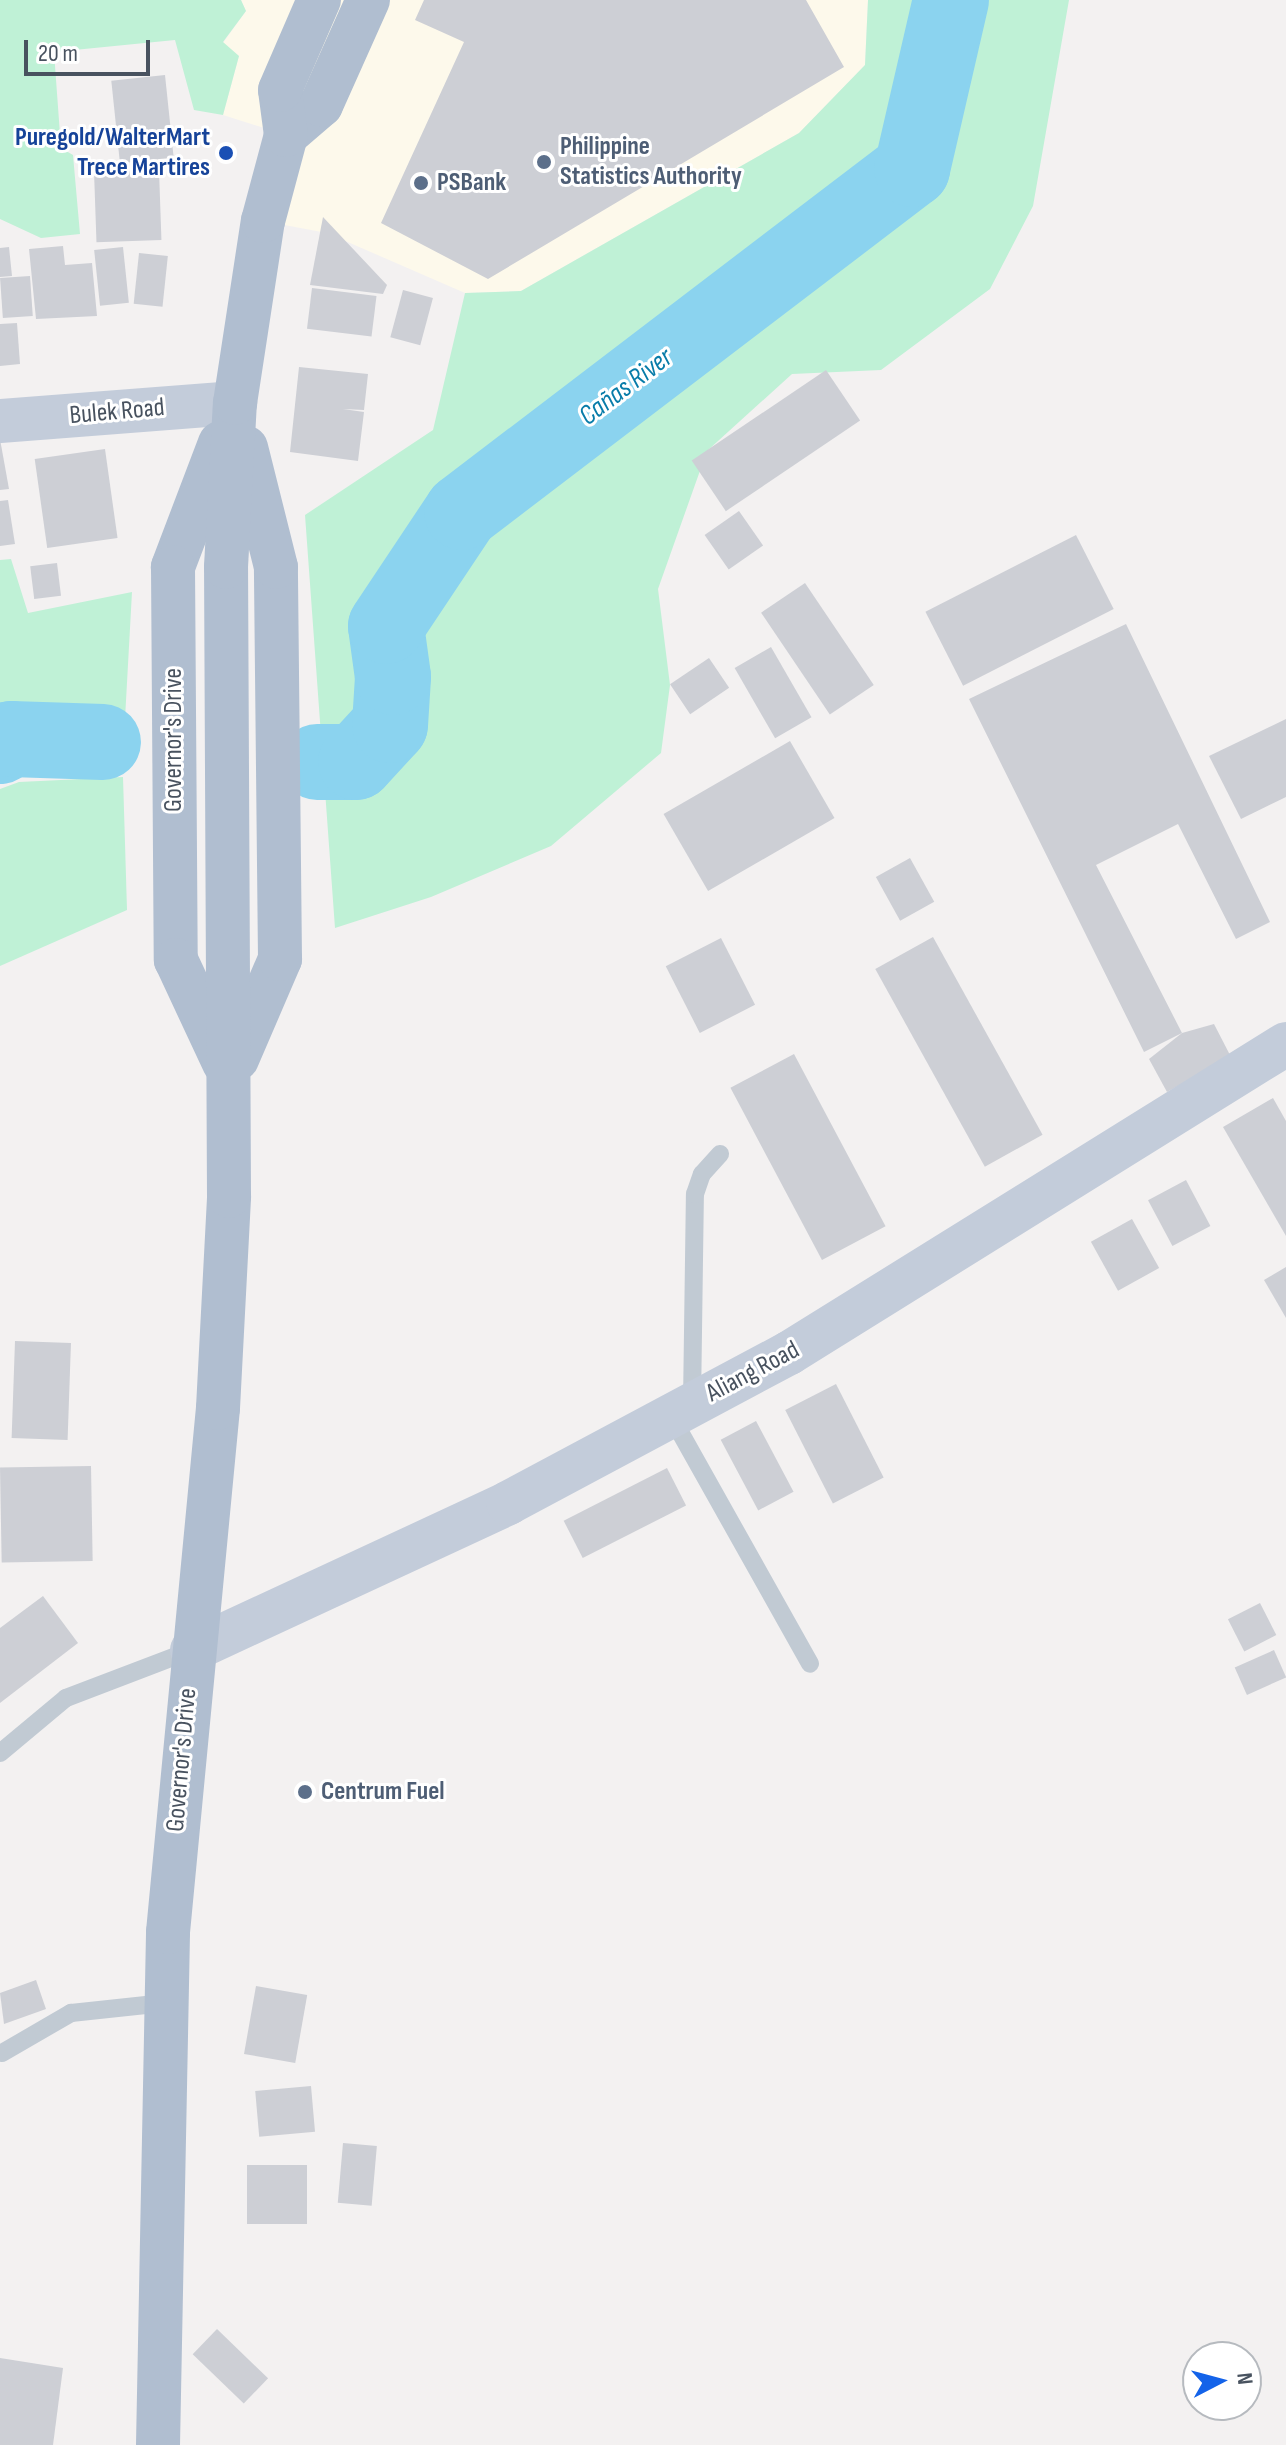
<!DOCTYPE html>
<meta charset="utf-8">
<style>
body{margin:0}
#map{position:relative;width:1286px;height:2445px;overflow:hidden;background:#f3f1f1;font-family:"Sofia Sans Condensed",sans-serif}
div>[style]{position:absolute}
.commercial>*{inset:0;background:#fdf9eb}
.green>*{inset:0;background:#bff1d6}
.river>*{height:76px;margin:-38px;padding:0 38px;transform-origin:38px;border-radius:38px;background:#8bd3ef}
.building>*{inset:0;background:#cdcfd5;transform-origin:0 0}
.lane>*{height:18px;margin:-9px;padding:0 9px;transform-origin:9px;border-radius:9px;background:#c1cad3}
.secondary>*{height:44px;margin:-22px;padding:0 22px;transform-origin:22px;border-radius:22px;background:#c3ccda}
.primary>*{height:44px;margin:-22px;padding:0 22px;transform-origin:22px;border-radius:22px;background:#b0bed0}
.dots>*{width:22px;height:22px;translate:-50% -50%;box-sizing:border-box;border:4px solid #fff;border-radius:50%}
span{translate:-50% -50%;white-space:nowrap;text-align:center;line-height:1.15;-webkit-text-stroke:6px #fff;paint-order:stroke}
.transit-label{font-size:26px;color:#164399;font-weight:700}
.right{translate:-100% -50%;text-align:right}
.service-label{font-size:26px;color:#4e5e75;font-weight:700}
.left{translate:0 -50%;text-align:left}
.street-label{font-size:26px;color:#48525f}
.water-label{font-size:28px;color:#087ca9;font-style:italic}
.north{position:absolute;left:1182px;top:2341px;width:80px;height:80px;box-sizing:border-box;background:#fff;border:2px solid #b6babf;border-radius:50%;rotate:84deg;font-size:22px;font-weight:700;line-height:32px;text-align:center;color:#48525f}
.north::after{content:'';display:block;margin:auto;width:28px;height:36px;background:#1463e9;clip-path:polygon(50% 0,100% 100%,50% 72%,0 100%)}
.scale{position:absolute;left:24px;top:40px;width:126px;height:36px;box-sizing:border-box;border:4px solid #48525f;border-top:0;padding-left:10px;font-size:24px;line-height:28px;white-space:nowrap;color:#48525f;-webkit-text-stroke:6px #fff;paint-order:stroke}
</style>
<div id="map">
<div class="commercial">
<div style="clip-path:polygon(241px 0,868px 0,865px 65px,799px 133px,521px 291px,465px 293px,327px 233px,263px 221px,286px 135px,223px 115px,239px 56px,223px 43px,246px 11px)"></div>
</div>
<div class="green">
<div style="clip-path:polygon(0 0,241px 0,246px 11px,223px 42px,239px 56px,223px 115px,194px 110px,175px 40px,54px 52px,61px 148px,73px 155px,80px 234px,41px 238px,0 219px)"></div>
<div style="clip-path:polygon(868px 0,1069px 0,1033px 206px,990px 289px,881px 370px,792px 374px,707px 451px,658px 589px,670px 685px,661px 753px,551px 846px,431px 897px,335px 928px,305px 515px,433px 430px,465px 293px,521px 291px,799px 133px,865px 65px)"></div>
<div style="clip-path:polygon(11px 559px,28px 613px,132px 592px,125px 719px,0 718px,0 560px)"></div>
<div style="clip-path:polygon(123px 777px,127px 910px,0 966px,0 789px,19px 782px)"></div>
</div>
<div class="river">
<div style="left:0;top:746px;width:13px;rotate:-32deg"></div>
<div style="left:11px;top:739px;width:92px;rotate:1.9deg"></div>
<div style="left:317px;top:762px;width:39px"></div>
<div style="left:356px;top:762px;width:50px;rotate:-47.4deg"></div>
<div style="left:390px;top:725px;width:48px;rotate:-86.4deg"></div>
<div style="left:393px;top:677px;width:51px;rotate:-97.8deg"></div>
<div style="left:386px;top:626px;width:137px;rotate:-56.3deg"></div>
<div style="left:462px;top:512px;width:566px;rotate:-37.32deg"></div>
<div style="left:912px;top:169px;width:173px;rotate:-77deg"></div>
</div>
<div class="building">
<div style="clip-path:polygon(424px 0,806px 0,844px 67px,488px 279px,381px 223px,464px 42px,415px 20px)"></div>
<div style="left:165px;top:75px;width:83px;height:54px;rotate:84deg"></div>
<div style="left:159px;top:170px;width:70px;height:65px;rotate:88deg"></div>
<div style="clip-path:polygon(323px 217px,387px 285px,383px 294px,310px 285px)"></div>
<div style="clip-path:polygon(63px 246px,65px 265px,92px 263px,97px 316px,36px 319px,29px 249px)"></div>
<div style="clip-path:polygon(9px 247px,12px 276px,0 277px,0 248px)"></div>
<div style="left:123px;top:247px;width:56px;height:29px;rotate:84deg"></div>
<div style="left:139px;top:253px;width:29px;height:51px;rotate:6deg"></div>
<div style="left:30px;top:276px;width:40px;height:30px;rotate:86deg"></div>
<div style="left:312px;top:288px;width:65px;height:41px;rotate:7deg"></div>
<div style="left:403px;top:290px;width:31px;height:49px;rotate:15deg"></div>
<div style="clip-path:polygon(17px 323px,20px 364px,0 366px,0 324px)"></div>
<div style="clip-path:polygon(299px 367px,368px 374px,364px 410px,343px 409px,364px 412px,358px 461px,290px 452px)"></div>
<div style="left:826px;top:370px;width:61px;height:162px;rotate:56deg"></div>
<div style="clip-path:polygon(0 439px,9px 489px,0 490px)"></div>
<div style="left:105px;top:449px;width:90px;height:71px;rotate:82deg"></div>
<div style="clip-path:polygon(8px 500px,15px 544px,0 546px,0 501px)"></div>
<div style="left:739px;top:511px;width:42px;height:42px;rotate:55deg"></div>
<div style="left:1076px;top:535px;width:83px;height:169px;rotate:63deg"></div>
<div style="left:57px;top:563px;width:33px;height:27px;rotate:83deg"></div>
<div style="left:805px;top:583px;width:123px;height:53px;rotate:56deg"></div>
<div style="clip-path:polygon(1126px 624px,1270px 922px,1236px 939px,1178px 824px,1096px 865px,1182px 1033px,1144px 1052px,969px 699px)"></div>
<div style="left:771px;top:647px;width:81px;height:42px;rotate:60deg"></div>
<div style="left:709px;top:658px;width:36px;height:47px;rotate:56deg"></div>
<div style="clip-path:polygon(1286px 719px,1286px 797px,1241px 819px,1209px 756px)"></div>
<div style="left:790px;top:741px;width:89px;height:146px;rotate:60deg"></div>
<div style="left:910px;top:858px;width:50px;height:39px;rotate:61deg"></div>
<div style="left:933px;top:937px;width:226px;height:66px;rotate:61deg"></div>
<div style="left:721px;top:938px;width:75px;height:62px;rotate:63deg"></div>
<div style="clip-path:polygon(1214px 1024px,1231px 1057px,1167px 1092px,1149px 1059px,1182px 1033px)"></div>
<div style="left:794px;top:1054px;width:195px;height:72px;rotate:62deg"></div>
<div style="clip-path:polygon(1273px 1098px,1286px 1121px,1286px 1236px,1223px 1127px)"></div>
<div style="left:1186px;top:1180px;width:52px;height:43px;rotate:62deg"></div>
<div style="left:1132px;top:1219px;width:56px;height:47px;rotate:61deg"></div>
<div style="clip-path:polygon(1286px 1267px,1286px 1318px,1264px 1280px)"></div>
<div style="left:15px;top:1341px;width:56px;height:97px;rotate:2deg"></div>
<div style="left:836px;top:1384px;width:105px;height:57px;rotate:63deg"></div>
<div style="left:756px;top:1421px;width:80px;height:40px;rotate:62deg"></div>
<div style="left:91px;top:1466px;width:95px;height:91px;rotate:89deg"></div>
<div style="left:667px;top:1468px;width:42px;height:116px;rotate:63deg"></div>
<div style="clip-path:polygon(43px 1596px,78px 1643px,0 1703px,0 1628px)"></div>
<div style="left:1260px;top:1603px;width:36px;height:36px;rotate:63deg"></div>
<div style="left:1274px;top:1650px;width:30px;height:43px;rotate:66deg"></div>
<div style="clip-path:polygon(36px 1980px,46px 2009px,4px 2024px,0 1993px)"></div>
<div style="left:256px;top:1986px;width:52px;height:69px;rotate:10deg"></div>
<div style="left:311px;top:2086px;width:46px;height:56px;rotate:85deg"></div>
<div style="left:343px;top:2143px;width:34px;height:60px;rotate:5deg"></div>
<div style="left:247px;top:2165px;width:60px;height:59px"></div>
<div style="left:217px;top:2329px;width:71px;height:35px;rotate:44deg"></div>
<div style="clip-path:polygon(0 2358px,63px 2368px,53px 2445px,0 2445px)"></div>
</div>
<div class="lane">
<div style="left:692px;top:1403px;width:209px;rotate:-89.2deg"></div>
<div style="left:695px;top:1194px;width:21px;rotate:-71deg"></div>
<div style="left:702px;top:1174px;width:27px;rotate:-48deg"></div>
<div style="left:671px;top:1416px;width:284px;rotate:60.7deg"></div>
<div style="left:0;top:1753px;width:86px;rotate:-39.8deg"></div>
<div style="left:66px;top:1698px;width:135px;rotate:-20.9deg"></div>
<div style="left:2px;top:2053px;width:80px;rotate:-30.1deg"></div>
<div style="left:71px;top:2013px;width:94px;rotate:-6.1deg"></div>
</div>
<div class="secondary">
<div style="left:0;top:421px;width:236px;rotate:-4.4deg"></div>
<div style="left:192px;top:1650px;width:349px;rotate:-24.9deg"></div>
<div style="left:508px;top:1503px;width:319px;rotate:-28.1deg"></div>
<div style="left:789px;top:1353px;width:585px;rotate:-31.87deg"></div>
</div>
<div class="primary">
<div style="left:286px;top:135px;width:46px;rotate:-40.6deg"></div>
<div style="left:321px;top:105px;width:115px;rotate:-65.9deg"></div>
<div style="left:220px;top:443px;width:133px;rotate:110.8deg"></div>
<div style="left:173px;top:567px;width:393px;rotate:89.6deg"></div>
<div style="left:176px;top:960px;width:114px;rotate:65deg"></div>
<div style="left:237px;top:1059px;width:109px;rotate:-66.7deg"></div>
<div style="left:280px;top:959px;width:392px;rotate:-90.6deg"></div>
<div style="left:276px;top:567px;width:123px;rotate:-104.1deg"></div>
<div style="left:158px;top:2445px;width:513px;rotate:-88.88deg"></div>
<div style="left:168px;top:1932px;width:526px;rotate:-84.55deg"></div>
<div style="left:218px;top:1408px;width:212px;rotate:-87deg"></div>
<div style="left:229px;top:1196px;width:629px;rotate:-90.27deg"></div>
<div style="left:226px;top:567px;width:164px;rotate:-86.9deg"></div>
<div style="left:235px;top:403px;width:184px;rotate:-81.3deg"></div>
<div style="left:263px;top:221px;width:89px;rotate:-75deg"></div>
<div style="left:286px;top:135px;width:45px;rotate:-97.6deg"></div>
<div style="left:280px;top:90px;width:98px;rotate:-66.6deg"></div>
</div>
<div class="dots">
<div style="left:226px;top:153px;background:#1a4fb4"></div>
<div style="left:544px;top:162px;background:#5c6f8a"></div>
<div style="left:421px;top:183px;background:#5c6f8a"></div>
<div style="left:305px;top:1792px;background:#5c6f8a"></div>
</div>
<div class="transit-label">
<span class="right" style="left:210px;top:153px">Puregold/WalterMart<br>Trece Martires</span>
</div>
<div class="service-label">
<span class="left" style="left:560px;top:162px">Philippine<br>Statistics Authority</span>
<span class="left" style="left:437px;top:183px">PSBank</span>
<span class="left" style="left:321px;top:1792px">Centrum Fuel</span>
</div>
<div class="street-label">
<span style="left:117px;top:412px;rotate:-5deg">Bulek Road</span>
<span style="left:174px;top:740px;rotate:-90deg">Governor's Drive</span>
<span style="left:753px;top:1372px;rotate:-28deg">Aliang Road</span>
<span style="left:182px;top:1760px;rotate:-85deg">Governor's Drive</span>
</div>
<div class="water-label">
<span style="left:626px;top:387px;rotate:-37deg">Cañas River</span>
</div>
<div class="north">N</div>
<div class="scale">20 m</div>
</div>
